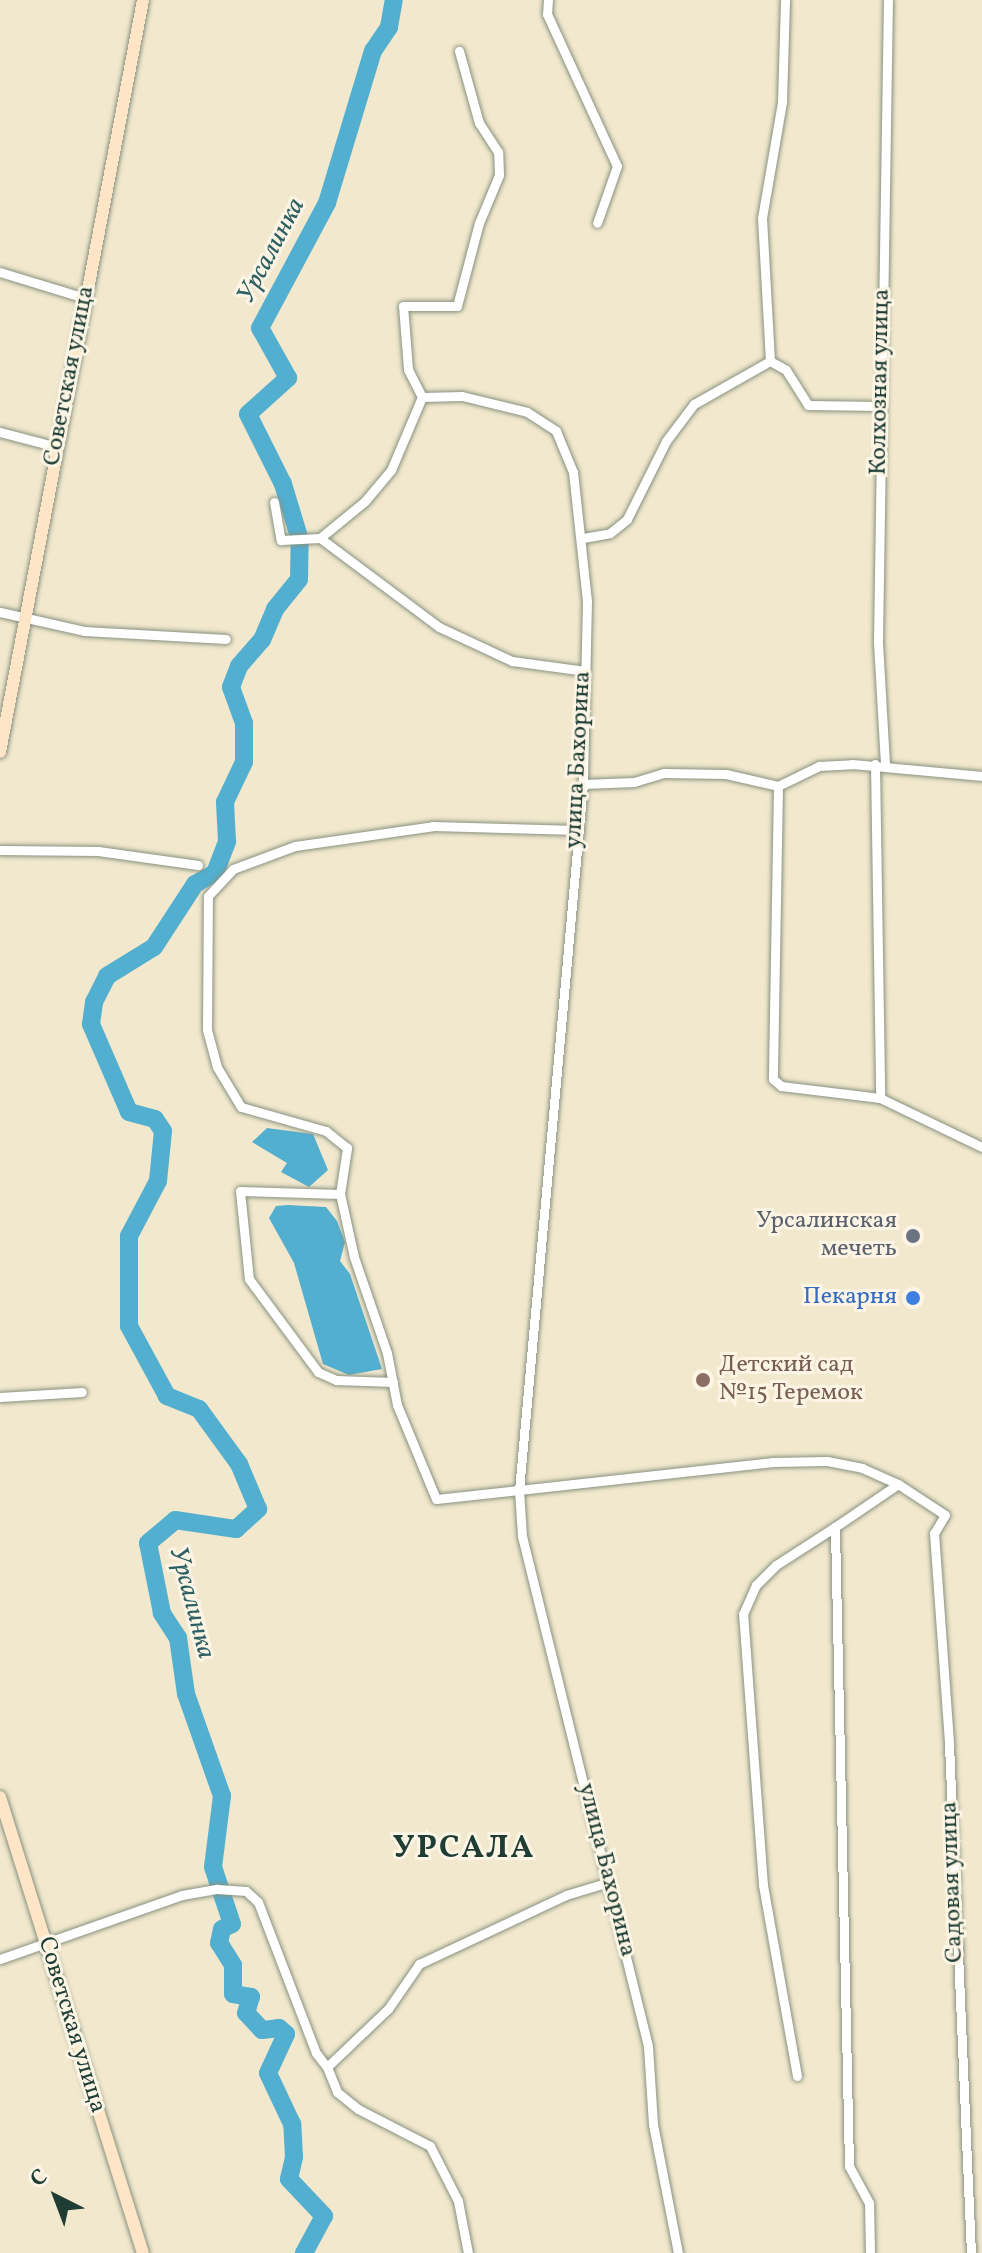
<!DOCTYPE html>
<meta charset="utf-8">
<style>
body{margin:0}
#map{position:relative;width:982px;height:2253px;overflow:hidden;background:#f1e8cd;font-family:Vollkorn,serif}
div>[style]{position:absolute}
.water>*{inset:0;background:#52afd0}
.river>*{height:18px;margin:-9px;padding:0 9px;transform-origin:9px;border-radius:9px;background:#52afd0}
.roads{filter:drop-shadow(0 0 2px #889280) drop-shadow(0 0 2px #889280)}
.street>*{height:9px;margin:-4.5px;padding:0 4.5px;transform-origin:4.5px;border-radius:4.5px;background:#fff}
.secondary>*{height:12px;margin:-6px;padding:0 6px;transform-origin:6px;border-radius:6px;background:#fde5c5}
.dots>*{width:22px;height:22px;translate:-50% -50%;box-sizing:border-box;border:4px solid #fcf5e5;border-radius:50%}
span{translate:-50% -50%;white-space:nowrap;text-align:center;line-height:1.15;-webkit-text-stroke:6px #fcf5e5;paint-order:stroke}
.street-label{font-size:24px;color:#1f3d34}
.worship-label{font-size:24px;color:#5b616d}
.right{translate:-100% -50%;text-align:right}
.shop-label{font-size:24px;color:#366cbe}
.education-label{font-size:24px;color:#785e54}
.left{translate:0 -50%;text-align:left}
.water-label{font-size:26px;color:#2e5f63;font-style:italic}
.district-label{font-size:32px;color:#1f3d34;font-weight:700;letter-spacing:2px}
.north{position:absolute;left:16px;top:2157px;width:80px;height:80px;-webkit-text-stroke:6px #fcf5e5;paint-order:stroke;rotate:318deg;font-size:22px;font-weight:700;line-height:32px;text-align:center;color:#1f3d34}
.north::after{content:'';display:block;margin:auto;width:28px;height:36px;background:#1f3d34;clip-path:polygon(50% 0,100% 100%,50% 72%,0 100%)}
</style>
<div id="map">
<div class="water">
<div style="clip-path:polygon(267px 1128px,313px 1134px,328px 1170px,309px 1187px,281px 1172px,287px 1163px,252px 1142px)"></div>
<div style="clip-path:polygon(288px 1205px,326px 1207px,337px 1221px,345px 1242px,340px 1261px,350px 1274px,382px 1369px,349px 1375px,323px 1364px,294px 1263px,269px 1218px,276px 1206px)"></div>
</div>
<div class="river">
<div style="left:304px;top:2253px;width:42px;rotate:-61.6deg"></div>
<div style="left:324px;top:2216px;width:51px;rotate:-133.4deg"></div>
<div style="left:289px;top:2179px;width:23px;rotate:-77deg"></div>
<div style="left:294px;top:2157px;width:33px;rotate:-93deg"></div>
<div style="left:292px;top:2124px;width:56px;rotate:-115.2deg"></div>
<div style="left:268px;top:2073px;width:43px;rotate:-65.2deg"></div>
<div style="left:286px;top:2034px;width:9px;rotate:-139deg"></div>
<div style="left:279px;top:2028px;width:17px;rotate:173deg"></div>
<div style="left:262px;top:2030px;width:23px;rotate:-133deg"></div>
<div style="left:246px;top:2013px;width:17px;rotate:-73deg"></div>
<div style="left:251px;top:1997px;width:18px;rotate:-171deg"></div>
<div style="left:233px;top:1994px;width:29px;rotate:-90deg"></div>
<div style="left:233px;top:1965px;width:26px;rotate:-122deg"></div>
<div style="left:219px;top:1943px;width:14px;rotate:-78deg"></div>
<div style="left:222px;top:1929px;width:11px;rotate:-27deg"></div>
<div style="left:232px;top:1924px;width:60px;rotate:-108.4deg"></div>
<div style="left:213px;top:1867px;width:72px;rotate:-82.8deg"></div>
<div style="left:222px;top:1796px;width:108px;rotate:-109.4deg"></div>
<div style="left:186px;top:1694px;width:57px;rotate:-98.1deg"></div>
<div style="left:178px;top:1638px;width:30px;rotate:-123deg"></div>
<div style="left:162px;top:1613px;width:71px;rotate:-101.3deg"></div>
<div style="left:148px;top:1543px;width:35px;rotate:-40deg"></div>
<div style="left:175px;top:1520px;width:62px;rotate:8.4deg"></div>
<div style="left:236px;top:1529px;width:30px;rotate:-42deg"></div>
<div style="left:258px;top:1509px;width:49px;rotate:-112.9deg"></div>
<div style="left:239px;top:1464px;width:68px;rotate:-126deg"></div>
<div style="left:199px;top:1409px;width:35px;rotate:-158deg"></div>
<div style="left:167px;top:1396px;width:80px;rotate:-118.5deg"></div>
<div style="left:129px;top:1326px;width:90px;rotate:-90deg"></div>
<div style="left:129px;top:1236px;width:62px;rotate:-62.2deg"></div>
<div style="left:158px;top:1181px;width:50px;rotate:-84.3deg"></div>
<div style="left:163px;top:1131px;width:14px;rotate:-124deg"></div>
<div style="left:155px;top:1119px;width:27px;rotate:-165deg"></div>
<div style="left:129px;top:1112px;width:96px;rotate:-113.4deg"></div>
<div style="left:91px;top:1024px;width:22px;rotate:-82deg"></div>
<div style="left:94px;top:1002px;width:29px;rotate:-63deg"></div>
<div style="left:107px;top:976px;width:55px;rotate:-31.7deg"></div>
<div style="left:154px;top:947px;width:75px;rotate:-56.9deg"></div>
<div style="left:195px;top:884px;width:23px;rotate:-29deg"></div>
<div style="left:215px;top:873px;width:34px;rotate:-69deg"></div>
<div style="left:227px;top:841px;width:39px;rotate:-93deg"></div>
<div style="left:225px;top:802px;width:44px;rotate:-64.6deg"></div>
<div style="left:244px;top:762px;width:39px;rotate:-90deg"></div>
<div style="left:244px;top:723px;width:38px;rotate:-110deg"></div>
<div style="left:231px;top:687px;width:22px;rotate:-69deg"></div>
<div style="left:239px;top:666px;width:35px;rotate:-49deg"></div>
<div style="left:262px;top:640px;width:34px;rotate:-67deg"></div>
<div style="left:275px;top:609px;width:38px;rotate:-51deg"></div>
<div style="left:299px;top:579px;width:39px;rotate:-89deg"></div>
<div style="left:300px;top:540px;width:59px;rotate:-106.9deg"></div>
<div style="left:283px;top:484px;width:78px;rotate:-116.6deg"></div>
<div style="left:248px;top:414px;width:54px;rotate:-42deg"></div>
<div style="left:288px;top:378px;width:57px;rotate:-119.2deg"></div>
<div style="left:260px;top:328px;width:142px;rotate:-61.8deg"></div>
<div style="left:327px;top:203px;width:159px;rotate:-73.2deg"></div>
<div style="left:373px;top:51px;width:29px;rotate:-56deg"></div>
<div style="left:389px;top:27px;width:27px;rotate:-80deg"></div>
</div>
<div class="roads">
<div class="street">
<div style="left:548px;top:0;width:14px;rotate:94deg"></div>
<div style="left:547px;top:14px;width:167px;rotate:65.3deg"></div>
<div style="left:617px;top:166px;width:60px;rotate:109.3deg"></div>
<div style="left:0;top:272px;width:89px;rotate:17deg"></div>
<div style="left:770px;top:361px;width:18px;rotate:29deg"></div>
<div style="left:786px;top:370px;width:41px;rotate:57.8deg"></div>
<div style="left:808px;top:405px;width:72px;rotate:0.8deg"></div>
<div style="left:422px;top:397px;width:31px;rotate:-117deg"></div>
<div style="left:408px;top:369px;width:63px;rotate:-94.5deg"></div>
<div style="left:403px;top:306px;width:54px"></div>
<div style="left:457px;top:306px;width:86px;rotate:-75.2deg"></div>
<div style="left:479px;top:223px;width:52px;rotate:-67.4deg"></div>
<div style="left:499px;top:175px;width:23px;rotate:-92deg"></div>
<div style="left:498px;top:152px;width:35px;rotate:-123deg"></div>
<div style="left:479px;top:123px;width:75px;rotate:-105.5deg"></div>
<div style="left:0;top:432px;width:59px;rotate:14.7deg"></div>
<div style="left:274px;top:502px;width:39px;rotate:80deg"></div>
<div style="left:281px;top:540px;width:39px;rotate:-3deg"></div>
<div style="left:320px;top:538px;width:58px;rotate:-39.4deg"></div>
<div style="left:365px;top:501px;width:40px;rotate:-50deg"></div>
<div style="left:391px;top:470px;width:79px;rotate:-67deg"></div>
<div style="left:422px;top:397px;width:40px;rotate:-1.4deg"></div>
<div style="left:462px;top:396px;width:67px;rotate:13.8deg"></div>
<div style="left:527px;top:412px;width:35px;rotate:33deg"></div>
<div style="left:556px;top:431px;width:44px;rotate:67.5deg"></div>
<div style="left:573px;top:472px;width:130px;rotate:83.8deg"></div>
<div style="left:587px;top:601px;width:183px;rotate:91.3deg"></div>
<div style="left:583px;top:784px;width:709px;rotate:95.18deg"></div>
<div style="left:519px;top:1490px;width:83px;rotate:173.8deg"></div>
<div style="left:436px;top:1499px;width:102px;rotate:-112.5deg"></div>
<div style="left:397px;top:1405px;width:53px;rotate:-100.9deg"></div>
<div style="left:387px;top:1353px;width:102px;rotate:-109deg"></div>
<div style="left:354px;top:1257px;width:65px;rotate:-102.5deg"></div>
<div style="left:340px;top:1194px;width:47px;rotate:-81.3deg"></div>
<div style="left:347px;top:1148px;width:27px;rotate:-141deg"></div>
<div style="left:326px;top:1131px;width:88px;rotate:-164.2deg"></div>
<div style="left:241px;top:1107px;width:47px;rotate:-121deg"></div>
<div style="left:217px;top:1067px;width:38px;rotate:-105deg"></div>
<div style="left:207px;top:1030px;width:134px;rotate:-89.6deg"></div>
<div style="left:208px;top:896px;width:37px;rotate:-47deg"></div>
<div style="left:233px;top:869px;width:66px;rotate:-20.4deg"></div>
<div style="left:295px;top:846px;width:139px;rotate:-8.2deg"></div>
<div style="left:433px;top:826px;width:144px;rotate:1.6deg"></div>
<div style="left:320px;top:538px;width:149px;rotate:36.8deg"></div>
<div style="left:439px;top:627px;width:81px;rotate:25deg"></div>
<div style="left:512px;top:661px;width:74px;rotate:7.8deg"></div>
<div style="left:583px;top:538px;width:27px;rotate:-10deg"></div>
<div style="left:610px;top:533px;width:22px;rotate:-39deg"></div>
<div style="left:627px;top:519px;width:87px;rotate:-63.4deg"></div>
<div style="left:666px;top:441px;width:46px;rotate:-52.9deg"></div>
<div style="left:694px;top:404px;width:87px;rotate:-29.5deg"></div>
<div style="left:770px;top:361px;width:143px;rotate:-93.2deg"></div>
<div style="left:762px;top:218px;width:118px;rotate:-80.2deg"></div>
<div style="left:782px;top:102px;width:102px;rotate:-88.3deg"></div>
<div style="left:0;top:612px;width:86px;rotate:12.7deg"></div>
<div style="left:84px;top:631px;width:142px;rotate:3.2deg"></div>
<div style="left:875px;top:764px;width:334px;rotate:89.1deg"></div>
<div style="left:885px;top:764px;width:123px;rotate:-93.3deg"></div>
<div style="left:878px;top:641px;width:641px;rotate:-89.11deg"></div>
<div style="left:583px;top:784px;width:51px;rotate:-2.2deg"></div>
<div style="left:634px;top:782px;width:31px;rotate:-17deg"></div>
<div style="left:664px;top:773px;width:62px;rotate:0.9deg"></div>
<div style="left:726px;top:774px;width:53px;rotate:13deg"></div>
<div style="left:778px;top:786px;width:46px;rotate:-26deg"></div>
<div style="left:819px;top:766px;width:33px;rotate:-3deg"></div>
<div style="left:852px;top:764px;width:131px;rotate:5.3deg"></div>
<div style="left:778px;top:786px;width:293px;rotate:91deg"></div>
<div style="left:773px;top:1079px;width:11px;rotate:41deg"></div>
<div style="left:781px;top:1086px;width:100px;rotate:6.9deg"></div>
<div style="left:880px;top:1098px;width:113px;rotate:25.7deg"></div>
<div style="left:0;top:850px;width:98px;rotate:0.6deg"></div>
<div style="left:98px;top:851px;width:101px;rotate:8deg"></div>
<div style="left:340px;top:1194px;width:100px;rotate:-178.3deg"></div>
<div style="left:240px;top:1191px;width:88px;rotate:84.2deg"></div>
<div style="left:249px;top:1279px;width:116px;rotate:53.4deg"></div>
<div style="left:318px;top:1372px;width:20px;rotate:24deg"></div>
<div style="left:336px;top:1380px;width:57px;rotate:2deg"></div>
<div style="left:0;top:1397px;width:82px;rotate:-3.5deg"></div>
<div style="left:0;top:1959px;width:193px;rotate:-19.4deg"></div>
<div style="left:182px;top:1895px;width:36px;rotate:-10deg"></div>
<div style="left:217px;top:1889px;width:29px;rotate:4deg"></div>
<div style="left:246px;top:1891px;width:16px;rotate:43deg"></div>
<div style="left:258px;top:1902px;width:162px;rotate:69deg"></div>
<div style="left:316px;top:2053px;width:18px;rotate:52deg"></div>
<div style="left:327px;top:2067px;width:84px;rotate:-43.6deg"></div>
<div style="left:388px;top:2009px;width:55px;rotate:-55.4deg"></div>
<div style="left:419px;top:1964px;width:162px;rotate:-25.1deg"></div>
<div style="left:566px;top:1895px;width:45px;rotate:-16.8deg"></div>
<div style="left:327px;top:2067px;width:27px;rotate:68deg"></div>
<div style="left:337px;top:2092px;width:27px;rotate:39deg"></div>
<div style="left:358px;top:2109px;width:81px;rotate:27.2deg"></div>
<div style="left:430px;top:2146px;width:62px;rotate:63deg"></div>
<div style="left:458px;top:2201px;width:53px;rotate:79.1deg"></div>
<div style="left:797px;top:2076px;width:194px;rotate:-100.1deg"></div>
<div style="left:763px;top:1885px;width:272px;rotate:-94.2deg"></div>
<div style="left:743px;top:1614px;width:32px;rotate:-66deg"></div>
<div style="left:756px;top:1585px;width:28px;rotate:-45deg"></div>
<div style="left:776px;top:1565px;width:70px;rotate:-32.8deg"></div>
<div style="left:678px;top:2253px;width:131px;rotate:-101deg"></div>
<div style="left:653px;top:2124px;width:78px;rotate:-93.7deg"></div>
<div style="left:648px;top:2046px;width:525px;rotate:-103.88deg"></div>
<div style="left:522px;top:1536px;width:46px;rotate:-93.7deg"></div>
<div style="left:519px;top:1490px;width:256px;rotate:-6.3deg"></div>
<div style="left:773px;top:1462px;width:54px;rotate:-1.1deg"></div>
<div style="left:827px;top:1461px;width:36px;rotate:11deg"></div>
<div style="left:862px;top:1468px;width:39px;rotate:24deg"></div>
<div style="left:870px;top:2253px;width:50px;rotate:-91.1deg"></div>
<div style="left:869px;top:2203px;width:42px;rotate:-118.4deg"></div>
<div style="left:849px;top:2166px;width:639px;rotate:-91.26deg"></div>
<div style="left:835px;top:1527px;width:76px;rotate:-34.3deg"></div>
<div style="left:898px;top:1484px;width:56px;rotate:33.4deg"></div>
<div style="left:945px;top:1515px;width:21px;rotate:121deg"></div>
<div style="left:934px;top:1533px;width:212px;rotate:85.9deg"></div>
<div style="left:949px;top:1744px;width:509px;rotate:87.53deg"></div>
</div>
<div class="secondary">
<div style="left:0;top:752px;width:765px;rotate:-79.23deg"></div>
<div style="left:0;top:1797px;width:478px;rotate:72.6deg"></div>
</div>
</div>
<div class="dots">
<div style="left:913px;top:1236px;background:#6b7280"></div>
<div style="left:913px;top:1298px;background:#3f7fe0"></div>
<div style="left:703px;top:1380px;background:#8d6e63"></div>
</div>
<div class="street-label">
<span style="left:70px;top:376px;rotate:-79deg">Советская улица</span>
<span style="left:881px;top:382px;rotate:-89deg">Колхозная улица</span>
<span style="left:579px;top:760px;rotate:-87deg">улица Бахорина</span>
<span style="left:606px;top:1870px;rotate:76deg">улица Бахорина</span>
<span style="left:953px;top:1882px;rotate:-92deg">Садовая улица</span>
<span style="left:71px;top:2025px;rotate:73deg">Советская улица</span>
</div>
<div class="worship-label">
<span class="right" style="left:897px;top:1236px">Урсалинская<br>мечеть</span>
</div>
<div class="shop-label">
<span class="right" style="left:897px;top:1298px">Пекарня</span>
</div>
<div class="education-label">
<span class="left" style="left:719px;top:1380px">Детский сад<br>№15 Теремок</span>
</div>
<div class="water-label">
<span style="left:272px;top:251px;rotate:-62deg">Урсалинка</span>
<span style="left:191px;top:1603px;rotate:75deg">Урсалинка</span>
</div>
<div class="district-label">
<span style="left:464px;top:1849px">УРСАЛА</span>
</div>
<div class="north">С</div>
</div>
